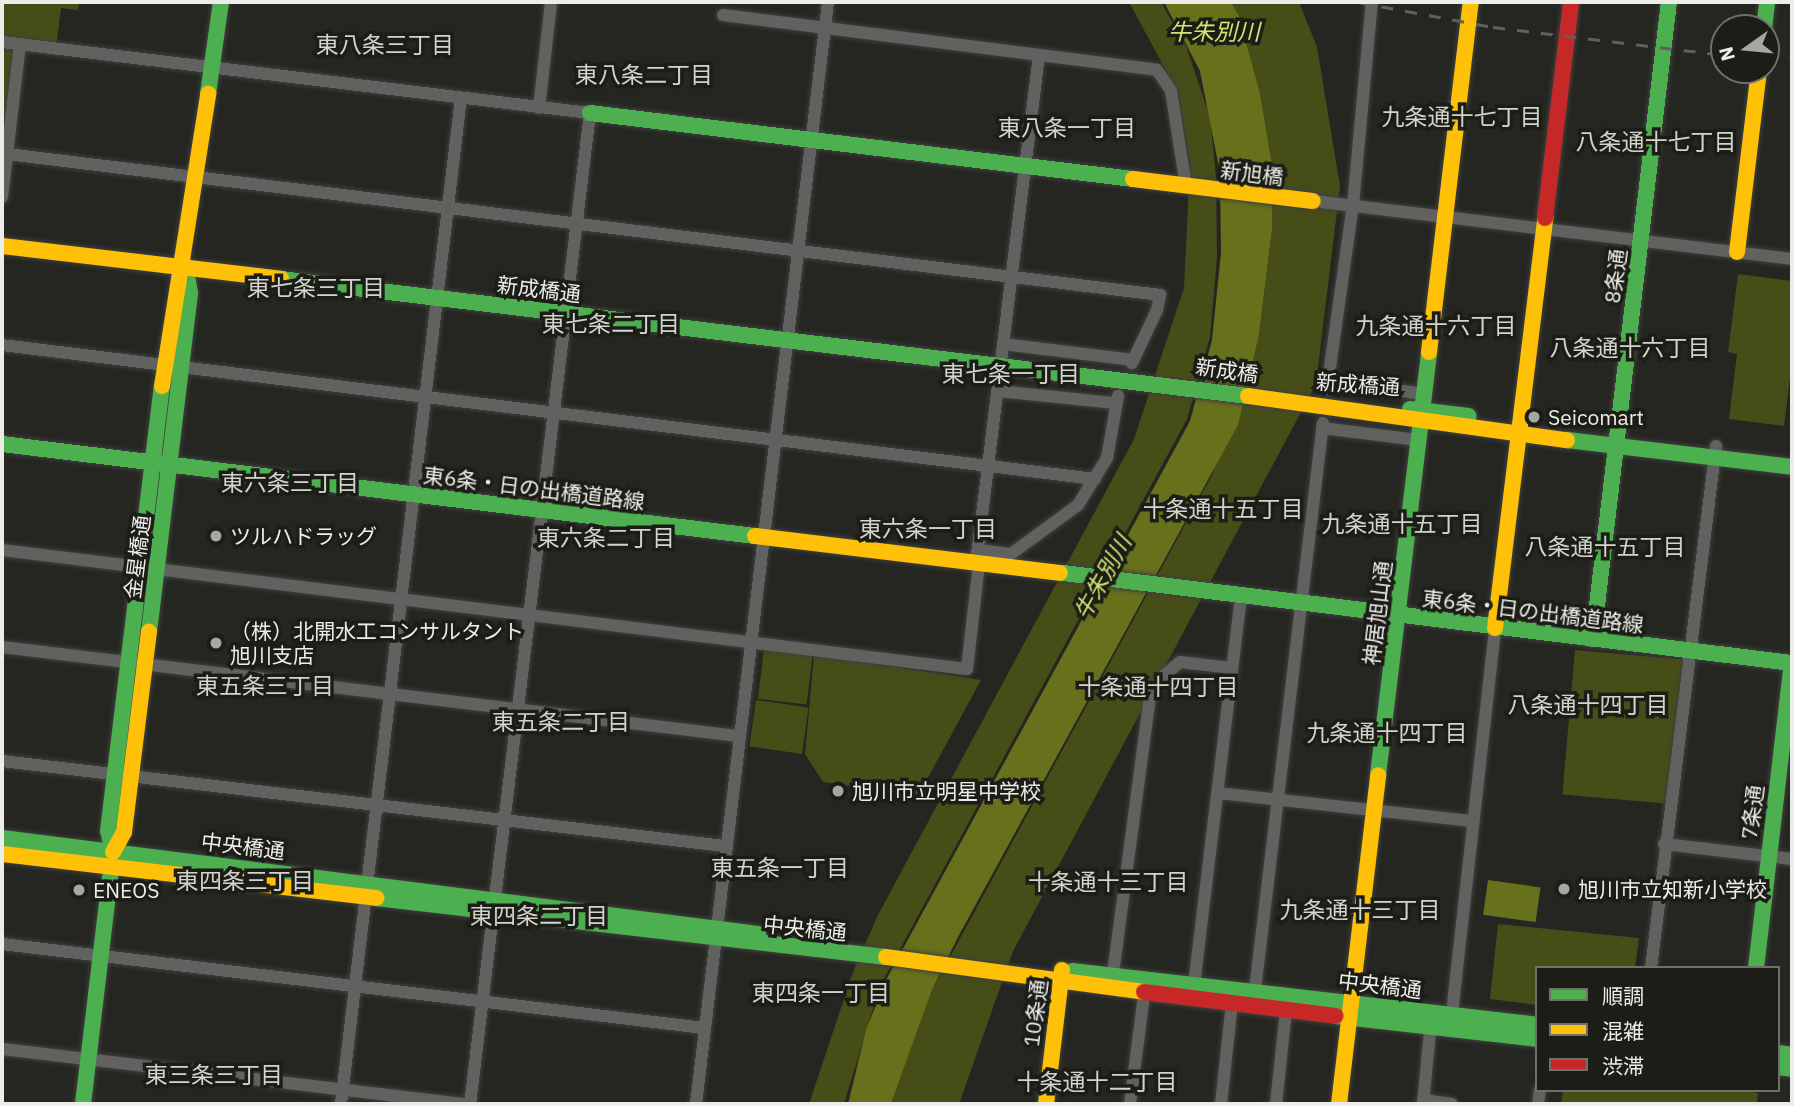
<!DOCTYPE html>
<meta charset="utf-8">
<style>
body{margin:0}
#map{position:relative;width:1794px;height:1106px;overflow:hidden;background:#252621;font-family:"IBM Plex Sans","Noto Sans JP",sans-serif}
div>[style]{position:absolute}
.green>*{inset:0;background:#474d17;transform-origin:0 0}
.water>*{inset:0;background:#67701b;transform-origin:0 0}
.roads{filter:drop-shadow(0 0 2px #40413e) drop-shadow(0 0 2px #40413e)}
.street>*{height:12px;margin:-6px;padding:0 6px;transform-origin:6px;border-radius:6px;background:#616260}
.fast>*{height:16px;margin:-8px;padding:0 8px;transform-origin:8px;border-radius:8px;background:#4caf50}
.slow>*{height:16px;margin:-8px;padding:0 8px;transform-origin:8px;border-radius:8px;background:#ffc107}
.jam>*{height:16px;margin:-8px;padding:0 8px;transform-origin:8px;border-radius:8px;background:#c62828}
.rail>*{height:2.5px;margin-top:-1.25px;transform-origin:0;background:repeating-linear-gradient(90deg,#60615d 0 12px,transparent 0 24px)}
.dots>*{width:19px;height:19px;translate:-50% -50%;box-sizing:border-box;border:4px solid #1c1d17;border-radius:50%}
span{translate:-50% -50%;white-space:nowrap;text-align:center;line-height:1.15;-webkit-text-stroke:7px #1c1d17;paint-order:stroke}
.street-label{font-size:21px;color:#ecede9}
.poi-label{font-size:21px;color:#ecede9}
.left{translate:0 -50%;text-align:left}
.water-label{font-size:23px;color:#d5e46f;font-style:italic}
.neighbourhood-label{font-size:23px;color:#d2d4cb}
.frame{position:absolute;inset:0;border:4px solid #ecede9;pointer-events:none}
.legend{position:absolute;left:1535px;top:966px;width:245px;height:126px;box-sizing:border-box;background:#1c1d17;border:2px solid #6f706b;margin:0;padding:9px 12px;list-style:none;font-size:21px;color:#ecede9}
.legend li{display:flex;align-items:center;gap:14px;height:35px}
.legend b{width:35px;border:2px solid #6f706b}
.north{position:absolute;left:1710px;top:14px;width:70px;height:70px;box-sizing:border-box;background:#1c1d17;border:2px solid #6f706b;border-radius:50%;rotate:255deg;font-size:19px;font-weight:700;line-height:28px;text-align:center;color:#ecede9}
.north::after{content:'';display:block;margin:auto;width:24px;height:32px;background:#a6a7a3;clip-path:polygon(50% 0,100% 100%,50% 72%,0 100%)}
</style>
<div id="map">
<div class="green">
<div style="clip-path:polygon(2px 2px,79px 2px,78px 10px,61px 8px,56px 48px,20px 44px,2px 197px)"></div>
<div style="clip-path:polygon(1129px 2px,1161px 2px,1186px 46px,1210px 117px,1216px 177px,1217px 257px,1210px 337px,1187px 419px,880px 986px,844px 1104px,809px 1104px,853px 972px,878px 915px,1134px 439px,1184px 288px,1190px 163px,1178px 93px)"></div>
<div style="clip-path:polygon(1231px 2px,1299px 2px,1317px 47px,1340px 186px,1316px 384px,1013px 951px,959px 1104px,891px 1104px,932px 990px,1212px 475px,1250px 371px,1259px 335px,1272px 230px,1272px 164px,1260px 93px,1239px 16px)"></div>
<div style="clip-path:polygon(1738px 274px,1792px 281px,1792px 361px,1784px 426px,1729px 419px,1737px 354px,1728px 352px)"></div>
<div style="left:764px;top:649px;width:49px;height:50px;rotate:7deg"></div>
<div style="left:1575px;top:650px;width:109px;height:145px;rotate:5deg"></div>
<div style="clip-path:polygon(814px 655px,981px 680px,918px 796px,823px 782px,805px 754px)"></div>
<div style="left:756px;top:700px;width:53px;height:47px;rotate:8deg"></div>
<div style="clip-path:polygon(1498px 924px,1639px 938px,1635px 968px,1537px 968px,1537px 1005px,1490px 999px)"></div>
<div style="clip-path:polygon(1563px 1090px,1734px 1090px,1758px 1093px,1757px 1104px,1561px 1104px)"></div>
</div>
<div class="water">
<div style="clip-path:polygon(1164px 2px,1231px 2px,1239px 16px,1260px 93px,1272px 164px,1272px 230px,1259px 335px,1238px 425px,958px 937px,932px 990px,891px 1104px,848px 1104px,866px 1030px,886px 980px,1190px 421px,1212px 340px,1221px 253px,1220px 173px,1200px 71px)"></div>
<div style="left:1488px;top:880px;width:53px;height:35px;rotate:8deg"></div>
</div>
<div class="roads">
<div class="street">
<div style="left:723px;top:15px;width:437px;rotate:7.2deg"></div>
<div style="left:1157px;top:70px;width:25px;rotate:56deg"></div>
<div style="left:1171px;top:91px;width:96px;rotate:81deg"></div>
<div style="left:2px;top:42px;width:592px;rotate:6.89deg"></div>
<div style="left:590px;top:113px;width:998px;rotate:96.9deg"></div>
<div style="left:539px;top:108px;width:107px;rotate:-83.5deg"></div>
<div style="left:7px;top:154px;width:1162px;rotate:6.97deg"></div>
<div style="left:1160px;top:295px;width:15px;rotate:101deg"></div>
<div style="left:1157px;top:310px;width:59px;rotate:115.3deg"></div>
<div style="left:2px;top:197px;width:154px;rotate:-83.3deg"></div>
<div style="left:1313px;top:201px;width:482px;rotate:6.9deg"></div>
<div style="left:1003px;top:344px;width:131px;rotate:7deg"></div>
<div style="left:2px;top:345px;width:1101px;rotate:6.99deg"></div>
<div style="left:1330px;top:381px;width:95px;rotate:7.9deg"></div>
<div style="left:1327px;top:389px;width:186px;rotate:-82deg"></div>
<div style="left:1353px;top:205px;width:204px;rotate:-84.7deg"></div>
<div style="left:998px;top:391px;width:118px;rotate:5.9deg"></div>
<div style="left:1322px;top:428px;width:97px;rotate:7.1deg"></div>
<div style="left:2px;top:550px;width:972px;rotate:7.03deg"></div>
<div style="left:967px;top:669px;width:107px;rotate:-83.5deg"></div>
<div style="left:978px;top:550px;width:33px;rotate:7deg"></div>
<div style="left:1011px;top:554px;width:83px;rotate:-36.2deg"></div>
<div style="left:1078px;top:505px;width:55px;rotate:-58.3deg"></div>
<div style="left:1107px;top:458px;width:63px;rotate:-79.9deg"></div>
<div style="left:976px;top:563px;width:512px;rotate:-82.93deg"></div>
<div style="left:2px;top:647px;width:740px;rotate:6.9deg"></div>
<div style="left:2px;top:761px;width:727px;rotate:6.71deg"></div>
<div style="left:1218px;top:793px;width:257px;rotate:6.3deg"></div>
<div style="left:1664px;top:844px;width:129px;rotate:6.7deg"></div>
<div style="left:2px;top:944px;width:707px;rotate:6.82deg"></div>
<div style="left:1651px;top:968px;width:526px;rotate:-82.9deg"></div>
<div style="left:1112px;top:981px;width:286px;rotate:-82.4deg"></div>
<div style="left:1150px;top:698px;width:23px;rotate:-61deg"></div>
<div style="left:1161px;top:678px;width:25px;rotate:-40deg"></div>
<div style="left:1180px;top:662px;width:52px;rotate:6.6deg"></div>
<div style="left:1194px;top:985px;width:391px;rotate:-83.1deg"></div>
<div style="left:1254px;top:998px;width:579px;rotate:-83.16deg"></div>
<div style="left:1451px;top:1022px;width:396px;rotate:-83.6deg"></div>
<div style="left:2px;top:1049px;width:465px;rotate:6.8deg"></div>
<div style="left:1423px;top:1100px;width:29px;rotate:8deg"></div>
<div style="left:341px;top:1104px;width:1013px;rotate:-83.2deg"></div>
<div style="left:696px;top:1104px;width:1110px;rotate:-83.17deg"></div>
<div style="left:1130px;top:1104px;width:118px;rotate:-82.7deg"></div>
<div style="left:1221px;top:1104px;width:102px;rotate:-83.8deg"></div>
<div style="left:1276px;top:1104px;width:95px;rotate:-83.9deg"></div>
<div style="left:1423px;top:1104px;width:83px;rotate:-84.5deg"></div>
<div style="left:1538px;top:1104px;width:14px;rotate:-82deg"></div>
</div>
<div class="fast">
<div style="left:1764px;top:28px;width:26px;rotate:-83deg"></div>
<div style="left:208px;top:94px;width:93px;rotate:-82deg"></div>
<div style="left:590px;top:113px;width:547px;rotate:6.93deg"></div>
<div style="left:281px;top:279px;width:974px;rotate:6.9deg"></div>
<div style="left:1410px;top:409px;width:59px;rotate:6.8deg"></div>
<div style="left:1567px;top:440px;width:227px;rotate:6.8deg"></div>
<div style="left:2px;top:444px;width:759px;rotate:6.97deg"></div>
<div style="left:1063px;top:573px;width:735px;rotate:7.04deg"></div>
<div style="left:149px;top:632px;width:341px;rotate:-83.1deg"></div>
<div style="left:190px;top:293px;width:28px;rotate:-100deg"></div>
<div style="left:1593px;top:639px;width:642px;rotate:-83.2deg"></div>
<div style="left:1378px;top:775px;width:426px;rotate:-83.1deg"></div>
<div style="left:2px;top:838px;width:762px;rotate:7.24deg"></div>
<div style="left:376px;top:898px;width:513px;rotate:6.6deg"></div>
<div style="left:1756px;top:968px;width:307px;rotate:-83.3deg"></div>
<div style="left:1072px;top:971px;width:468px;rotate:6.6deg"></div>
<div style="left:1336px;top:1016px;width:202px;rotate:6.5deg"></div>
<div style="left:1778px;top:1053px;width:14px;rotate:8deg"></div>
<div style="left:1778px;top:1067px;width:14px;rotate:8deg"></div>
<div style="left:83px;top:1104px;width:254px;rotate:-83.2deg"></div>
<div style="left:113px;top:852px;width:22px;rotate:-103deg"></div>
<div style="left:108px;top:831px;width:448px;rotate:-83.1deg"></div>
</div>
<div class="slow">
<div style="left:1133px;top:179px;width:181px;rotate:7deg"></div>
<div style="left:2px;top:246px;width:281px;rotate:6.7deg"></div>
<div style="left:1737px;top:252px;width:183px;rotate:-83.1deg"></div>
<div style="left:1429px;top:352px;width:353px;rotate:-83.2deg"></div>
<div style="left:162px;top:386px;width:296px;rotate:-81deg"></div>
<div style="left:1248px;top:396px;width:322px;rotate:7.9deg"></div>
<div style="left:755px;top:536px;width:307px;rotate:6.9deg"></div>
<div style="left:1495px;top:628px;width:413px;rotate:-83deg"></div>
<div style="left:113px;top:852px;width:23px;rotate:-61deg"></div>
<div style="left:124px;top:832px;width:202px;rotate:-82.9deg"></div>
<div style="left:2px;top:854px;width:377px;rotate:6.7deg"></div>
<div style="left:886px;top:957px;width:260px;rotate:7.7deg"></div>
<div style="left:1046px;top:1104px;width:135px;rotate:-83.2deg"></div>
<div style="left:1339px;top:1104px;width:331px;rotate:-83.2deg"></div>
</div>
<div class="jam">
<div style="left:1545px;top:218px;width:218px;rotate:-83.1deg"></div>
<div style="left:1144px;top:992px;width:193px;rotate:7.1deg"></div>
</div>
</div>
<div class="rail">
<div style="left:1358px;top:2px;width:137px;rotate:10.5deg"></div>
<div style="left:1493px;top:27px;width:233px;rotate:6.9deg"></div>
<div style="left:1766px;top:51px;width:26px;rotate:9deg"></div>
</div>
<div class="dots">
<div style="left:1534px;top:417px;background:#a6a7a3"></div>
<div style="left:216px;top:536px;background:#a6a7a3"></div>
<div style="left:216px;top:643px;background:#a6a7a3"></div>
<div style="left:838px;top:791px;background:#a6a7a3"></div>
<div style="left:1564px;top:889px;background:#a6a7a3"></div>
<div style="left:79px;top:890px;background:#a6a7a3"></div>
</div>
<div class="street-label">
<span style="left:1252px;top:173px;rotate:7deg">新旭橋</span>
<span style="left:1615px;top:276px;rotate:-83deg">8条通</span>
<span style="left:539px;top:289px;rotate:7deg">新成橋通</span>
<span style="left:1227px;top:370px;rotate:8deg">新成橋</span>
<span style="left:1358px;top:384px;rotate:4deg">新成橋通</span>
<span style="left:534px;top:488px;rotate:7deg">東6条・日の出橋道路線</span>
<span style="left:137px;top:557px;rotate:-83deg">金星橋通</span>
<span style="left:1533px;top:611px;rotate:7deg">東6条・日の出橋道路線</span>
<span style="left:1377px;top:613px;rotate:-83deg">神居旭山通</span>
<span style="left:1752px;top:812px;rotate:-83deg">7条通</span>
<span style="left:243px;top:846px;rotate:7deg">中央橋通</span>
<span style="left:805px;top:928px;rotate:6deg">中央橋通</span>
<span style="left:1380px;top:985px;rotate:7deg">中央橋通</span>
<span style="left:1035px;top:1013px;rotate:-83deg">10条通</span>
</div>
<div class="poi-label">
<span class="left" style="left:1548px;top:417px">Seicomart</span>
<span class="left" style="left:230px;top:536px">ツルハドラッグ</span>
<span class="left" style="left:230px;top:643px">（株）北開水工コンサルタント<br>旭川支店</span>
<span class="left" style="left:852px;top:791px">旭川市立明星中学校</span>
<span class="left" style="left:1578px;top:889px">旭川市立知新小学校</span>
<span class="left" style="left:93px;top:890px">ENEOS</span>
</div>
<div class="water-label">
<span style="left:1214px;top:31px">牛朱別川</span>
<span style="left:1102px;top:577px;rotate:-61deg">牛朱別川</span>
</div>
<div class="neighbourhood-label">
<span style="left:385px;top:44px">東八条三丁目</span>
<span style="left:644px;top:74px">東八条二丁目</span>
<span style="left:1462px;top:116px">九条通十七丁目</span>
<span style="left:1067px;top:127px">東八条一丁目</span>
<span style="left:1656px;top:141px">八条通十七丁目</span>
<span style="left:316px;top:287px">東七条三丁目</span>
<span style="left:611px;top:323px">東七条二丁目</span>
<span style="left:1436px;top:325px">九条通十六丁目</span>
<span style="left:1630px;top:347px">八条通十六丁目</span>
<span style="left:1011px;top:373px">東七条一丁目</span>
<span style="left:290px;top:482px">東六条三丁目</span>
<span style="left:1223px;top:508px">十条通十五丁目</span>
<span style="left:1402px;top:523px">九条通十五丁目</span>
<span style="left:928px;top:528px">東六条一丁目</span>
<span style="left:606px;top:537px">東六条二丁目</span>
<span style="left:1605px;top:546px">八条通十五丁目</span>
<span style="left:265px;top:685px">東五条三丁目</span>
<span style="left:1158px;top:686px">十条通十四丁目</span>
<span style="left:1588px;top:704px">八条通十四丁目</span>
<span style="left:561px;top:721px">東五条二丁目</span>
<span style="left:1387px;top:732px">九条通十四丁目</span>
<span style="left:780px;top:867px">東五条一丁目</span>
<span style="left:245px;top:880px">東四条三丁目</span>
<span style="left:1108px;top:881px">十条通十三丁目</span>
<span style="left:1360px;top:909px">九条通十三丁目</span>
<span style="left:539px;top:915px">東四条二丁目</span>
<span style="left:821px;top:992px">東四条一丁目</span>
<span style="left:214px;top:1074px">東三条三丁目</span>
<span style="left:1097px;top:1081px">十条通十二丁目</span>
</div>
<div class="frame"></div>
<ul class="legend">
<li><b style="height:9px;background:#4caf50"></b>順調</li>
<li><b style="height:9px;background:#ffc107"></b>混雑</li>
<li><b style="height:9px;background:#c62828"></b>渋滞</li>
</ul>
<div class="north">N</div>
</div>
